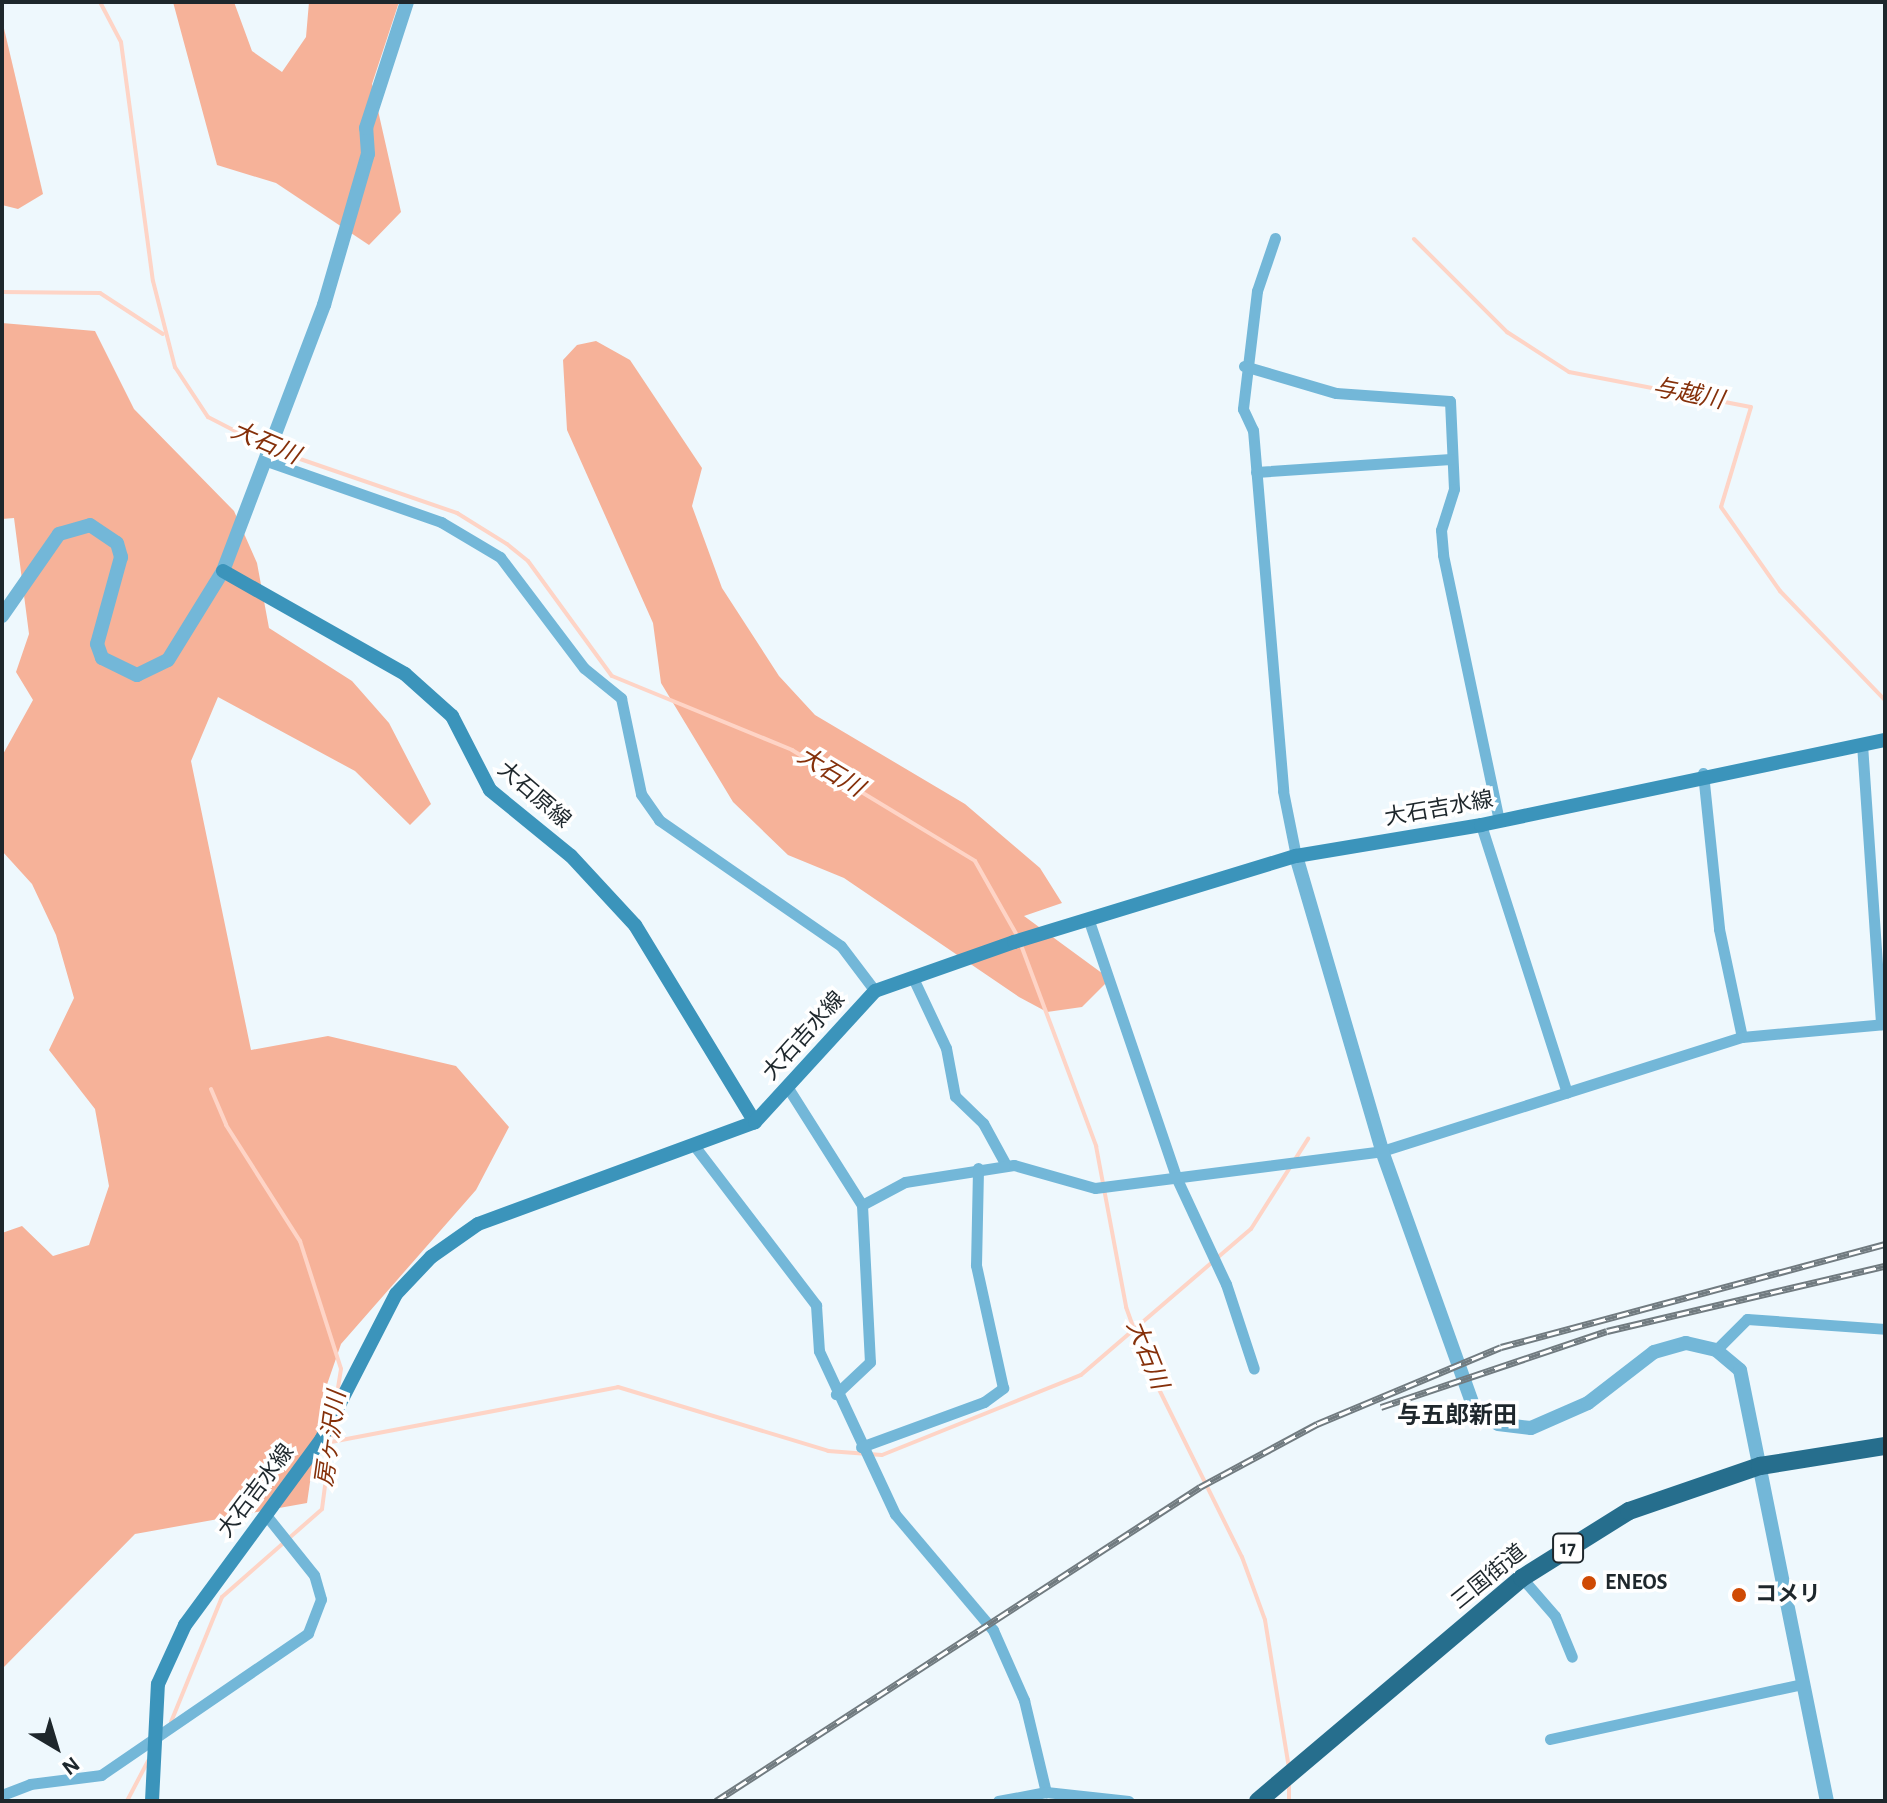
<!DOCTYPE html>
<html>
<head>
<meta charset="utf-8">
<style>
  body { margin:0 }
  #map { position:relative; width:1887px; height:1803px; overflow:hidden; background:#eef8fd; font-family:"Alegreya Sans","Noto Sans JP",sans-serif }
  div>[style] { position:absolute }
  .green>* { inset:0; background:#f6b299 }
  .stream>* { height:4px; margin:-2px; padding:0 2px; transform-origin:2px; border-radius:2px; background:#fed4c6 }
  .minor>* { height:11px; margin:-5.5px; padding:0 5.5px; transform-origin:5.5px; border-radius:5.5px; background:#73b7d8 }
  .tertiary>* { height:14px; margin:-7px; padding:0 7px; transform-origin:7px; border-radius:7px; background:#73b7d8 }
  .secondary>* { height:14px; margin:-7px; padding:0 7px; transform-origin:7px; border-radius:7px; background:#3b94bb }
  .trunk>* { height:18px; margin:-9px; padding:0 9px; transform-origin:9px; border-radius:9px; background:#266e8d }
  .rail>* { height:7px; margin-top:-3.5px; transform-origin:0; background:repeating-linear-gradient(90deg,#fff 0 12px,#717b80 0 24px); box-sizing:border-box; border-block:2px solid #717b80 }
  .dots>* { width:22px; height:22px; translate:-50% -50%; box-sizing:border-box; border:4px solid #fff; border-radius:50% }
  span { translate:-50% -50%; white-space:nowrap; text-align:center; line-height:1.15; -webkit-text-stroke:7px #fff; paint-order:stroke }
  .shield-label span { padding:2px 6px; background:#fff; border:2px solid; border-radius:6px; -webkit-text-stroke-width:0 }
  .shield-label { font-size:20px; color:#1e272c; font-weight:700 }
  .street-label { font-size:22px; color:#1e272c }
  .poi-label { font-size:22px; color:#1e272c; font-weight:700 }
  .left { translate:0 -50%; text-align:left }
  .water-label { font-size:24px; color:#85300a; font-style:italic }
  .neighbourhood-label { font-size:24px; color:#1e272c; font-weight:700 }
  .frame { position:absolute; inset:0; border:4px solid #1e272c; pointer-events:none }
  .north { position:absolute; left:16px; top:1707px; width:80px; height:80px; -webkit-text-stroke:6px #fff; paint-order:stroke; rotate:142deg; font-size:22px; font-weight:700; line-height:32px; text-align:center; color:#1e272c }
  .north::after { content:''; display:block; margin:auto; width:28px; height:36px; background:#1e272c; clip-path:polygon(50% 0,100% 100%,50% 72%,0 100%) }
</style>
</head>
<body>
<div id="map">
  <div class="green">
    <i style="clip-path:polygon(173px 2px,234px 2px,252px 51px,282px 72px,306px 37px,309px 2px,399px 2px,372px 84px,401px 212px,369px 245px,276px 183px,217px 165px)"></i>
    <i style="clip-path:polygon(2px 20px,43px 194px,18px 209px,2px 205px)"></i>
    <i style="clip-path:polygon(2px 323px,95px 331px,134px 409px,234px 511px,257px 563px,269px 628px,352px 681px,389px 723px,431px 804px,410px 825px,355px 771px,218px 697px,191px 761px,251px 1050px,328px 1036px,456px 1066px,509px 1127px,476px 1190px,341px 1344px,322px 1399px,307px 1503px,135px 1534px,2px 1669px,2px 1233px,22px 1226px,53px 1256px,89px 1245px,109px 1186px,95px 1109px,49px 1050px,74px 998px,56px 935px,32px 884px,2px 851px,2px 756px,33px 700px,16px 672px,29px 634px,14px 518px,2px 519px)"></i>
    <i style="clip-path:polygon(596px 341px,630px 360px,702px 468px,692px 506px,722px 588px,779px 676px,815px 715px,965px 804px,1040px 868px,1062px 903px,1024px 916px,1110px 979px,1082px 1007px,1047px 1012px,1019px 997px,844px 878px,788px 855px,733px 802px,661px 683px,653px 623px,567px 430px,563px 360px,577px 345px)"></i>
  </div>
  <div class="stream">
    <i style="left:100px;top:2px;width:45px;rotate:62.3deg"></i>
    <i style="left:121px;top:42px;width:241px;rotate:82.4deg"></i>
    <i style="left:153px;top:281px;width:89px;rotate:75.7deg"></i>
    <i style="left:175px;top:367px;width:60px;rotate:56.6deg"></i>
    <i style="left:208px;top:417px;width:65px;rotate:27.3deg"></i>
    <i style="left:1414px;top:239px;width:132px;rotate:45deg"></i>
    <i style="left:1507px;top:332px;width:74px;rotate:32.8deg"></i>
    <i style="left:1569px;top:372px;width:185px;rotate:10.9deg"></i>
    <i style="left:1751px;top:407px;width:104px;rotate:106.7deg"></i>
    <i style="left:1721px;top:507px;width:103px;rotate:54.9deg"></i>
    <i style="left:1780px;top:591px;width:151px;rotate:46.1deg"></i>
    <i style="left:2px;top:292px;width:98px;rotate:0.6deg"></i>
    <i style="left:100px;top:293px;width:75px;rotate:33.1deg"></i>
    <i style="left:274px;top:450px;width:194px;rotate:19deg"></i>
    <i style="left:457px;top:513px;width:59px;rotate:31.8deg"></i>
    <i style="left:507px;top:544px;width:27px;rotate:39deg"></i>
    <i style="left:528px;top:561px;width:142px;rotate:53.9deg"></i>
    <i style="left:612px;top:676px;width:195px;rotate:22.3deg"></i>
    <i style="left:792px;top:750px;width:214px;rotate:31.2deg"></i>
    <i style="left:975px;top:861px;width:87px;rotate:60.5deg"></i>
    <i style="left:1021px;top:945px;width:215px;rotate:69.5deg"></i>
    <i style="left:1096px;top:1146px;width:164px;rotate:79.4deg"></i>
    <i style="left:1126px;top:1307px;width:59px;rotate:70.3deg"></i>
    <i style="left:1146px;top:1363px;width:216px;rotate:63.7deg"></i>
    <i style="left:1242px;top:1557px;width:67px;rotate:69.9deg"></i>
    <i style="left:1265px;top:1620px;width:150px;rotate:80.8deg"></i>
    <i style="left:211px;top:1089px;width:39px;rotate:67deg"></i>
    <i style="left:226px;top:1125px;width:138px;rotate:57.5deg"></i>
    <i style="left:300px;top:1241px;width:134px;rotate:72.2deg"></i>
    <i style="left:341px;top:1369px;width:26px;rotate:99deg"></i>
    <i style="left:331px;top:1442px;width:292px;rotate:-10.8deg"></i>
    <i style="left:618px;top:1387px;width:220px;rotate:16.9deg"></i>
    <i style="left:828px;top:1451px;width:54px;rotate:4.2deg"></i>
    <i style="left:882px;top:1455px;width:214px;rotate:-21.9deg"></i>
    <i style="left:1081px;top:1375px;width:224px;rotate:-40.7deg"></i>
    <i style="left:1251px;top:1229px;width:107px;rotate:-57.7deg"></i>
    <i style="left:171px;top:1722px;width:135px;rotate:-67.8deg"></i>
    <i style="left:222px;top:1597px;width:133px;rotate:-41.3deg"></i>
    <i style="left:322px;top:1509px;width:78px;rotate:-82.6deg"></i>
    <i style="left:1289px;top:1784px;width:17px;rotate:90deg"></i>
    <i style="left:127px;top:1801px;width:45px;rotate:-62.3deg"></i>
  </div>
  <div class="minor">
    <i style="left:1275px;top:238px;width:56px;rotate:108.8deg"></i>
    <i style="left:1257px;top:291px;width:119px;rotate:96.8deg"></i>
    <i style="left:1243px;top:409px;width:23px;rotate:65deg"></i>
    <i style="left:1253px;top:430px;width:362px;rotate:85.2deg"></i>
    <i style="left:1283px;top:791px;width:66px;rotate:78.7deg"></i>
    <i style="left:1244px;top:366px;width:96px;rotate:16.4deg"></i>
    <i style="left:1336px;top:393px;width:114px;rotate:4deg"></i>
    <i style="left:1450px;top:401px;width:88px;rotate:87.4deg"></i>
    <i style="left:1454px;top:489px;width:43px;rotate:107.6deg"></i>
    <i style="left:1441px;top:530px;width:25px;rotate:85deg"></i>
    <i style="left:1443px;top:555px;width:272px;rotate:78.1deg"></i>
    <i style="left:264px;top:460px;width:188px;rotate:19.3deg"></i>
    <i style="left:441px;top:522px;width:69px;rotate:30.7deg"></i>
    <i style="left:500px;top:557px;width:139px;rotate:52.9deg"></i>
    <i style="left:584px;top:668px;width:48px;rotate:39deg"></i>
    <i style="left:621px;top:698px;width:98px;rotate:78.2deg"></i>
    <i style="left:641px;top:794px;width:32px;rotate:55deg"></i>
    <i style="left:659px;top:820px;width:221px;rotate:34.7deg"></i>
    <i style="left:841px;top:946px;width:56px;rotate:52.9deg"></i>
    <i style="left:1256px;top:472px;width:195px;rotate:-3.8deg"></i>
    <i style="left:1862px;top:744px;width:281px;rotate:86.1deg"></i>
    <i style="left:1703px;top:773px;width:157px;rotate:84.1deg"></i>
    <i style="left:1719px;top:929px;width:110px;rotate:78deg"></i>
    <i style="left:1481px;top:825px;width:281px;rotate:72.2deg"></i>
    <i style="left:1089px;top:921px;width:270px;rotate:71.2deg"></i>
    <i style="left:1176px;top:1177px;width:118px;rotate:65deg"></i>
    <i style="left:1226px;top:1284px;width:89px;rotate:71.8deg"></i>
    <i style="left:913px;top:978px;width:77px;rotate:64.8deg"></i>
    <i style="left:946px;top:1048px;width:49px;rotate:79.4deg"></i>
    <i style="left:955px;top:1096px;width:39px;rotate:44deg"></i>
    <i style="left:983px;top:1123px;width:48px;rotate:61.3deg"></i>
    <i style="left:788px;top:1088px;width:138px;rotate:57.7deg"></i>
    <i style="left:862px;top:1205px;width:157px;rotate:87.1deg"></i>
    <i style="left:870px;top:1362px;width:47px;rotate:136.7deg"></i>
    <i style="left:696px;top:1148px;width:198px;rotate:52.6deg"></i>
    <i style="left:816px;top:1305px;width:46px;rotate:86.3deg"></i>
    <i style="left:819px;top:1351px;width:180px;rotate:65deg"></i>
    <i style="left:895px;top:1514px;width:152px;rotate:49.8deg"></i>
    <i style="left:993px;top:1630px;width:77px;rotate:66.1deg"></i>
    <i style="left:1024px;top:1700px;width:95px;rotate:76.6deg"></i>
    <i style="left:1046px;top:1792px;width:83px;rotate:6.2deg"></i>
    <i style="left:862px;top:1205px;width:49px;rotate:-28.1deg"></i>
    <i style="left:905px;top:1182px;width:110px;rotate:-8.9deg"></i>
    <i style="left:1014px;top:1165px;width:84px;rotate:15.9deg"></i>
    <i style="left:1095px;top:1188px;width:289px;rotate:-7.3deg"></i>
    <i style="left:1382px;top:1151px;width:378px;rotate:-17.6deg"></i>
    <i style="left:1742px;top:1037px;width:144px;rotate:-5.2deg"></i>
    <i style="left:1716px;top:1350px;width:44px;rotate:-45deg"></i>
    <i style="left:1747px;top:1319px;width:138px;rotate:4.1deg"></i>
    <i style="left:861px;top:1447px;width:131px;rotate:-20.1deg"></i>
    <i style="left:984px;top:1402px;width:24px;rotate:-36deg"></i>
    <i style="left:1003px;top:1388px;width:126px;rotate:-102.4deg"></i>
    <i style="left:976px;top:1265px;width:97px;rotate:-88.8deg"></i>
    <i style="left:1522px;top:1578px;width:50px;rotate:49deg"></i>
    <i style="left:1555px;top:1616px;width:44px;rotate:67.5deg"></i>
    <i style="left:1550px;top:1739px;width:259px;rotate:-12.3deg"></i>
    <i style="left:2px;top:1795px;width:30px;rotate:-21deg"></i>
    <i style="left:30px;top:1784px;width:72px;rotate:-7.2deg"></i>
    <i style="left:101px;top:1775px;width:251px;rotate:-34.4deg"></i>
    <i style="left:308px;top:1633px;width:36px;rotate:-69deg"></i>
    <i style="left:321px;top:1599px;width:25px;rotate:-106deg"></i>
    <i style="left:314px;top:1575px;width:77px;rotate:-128.7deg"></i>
    <i style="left:998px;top:1801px;width:49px;rotate:-10.6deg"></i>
  </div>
  <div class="tertiary">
    <i style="left:2px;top:616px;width:100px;rotate:-55.2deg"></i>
    <i style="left:59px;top:534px;width:32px;rotate:-16deg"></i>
    <i style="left:90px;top:525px;width:32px;rotate:34deg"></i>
    <i style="left:117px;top:543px;width:15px;rotate:74deg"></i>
    <i style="left:121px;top:557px;width:90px;rotate:105.4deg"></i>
    <i style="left:97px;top:644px;width:15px;rotate:70deg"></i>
    <i style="left:102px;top:658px;width:39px;rotate:26deg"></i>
    <i style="left:137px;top:675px;width:34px;rotate:-26deg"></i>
    <i style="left:168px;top:660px;width:105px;rotate:-58.3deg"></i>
    <i style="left:223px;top:571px;width:285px;rotate:-69.2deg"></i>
    <i style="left:324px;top:305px;width:157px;rotate:-73.8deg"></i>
    <i style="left:368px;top:154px;width:26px;rotate:-94deg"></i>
    <i style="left:366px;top:128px;width:133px;rotate:-72deg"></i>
    <i style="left:1296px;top:856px;width:307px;rotate:73.7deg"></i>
    <i style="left:1382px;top:1151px;width:270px;rotate:70.3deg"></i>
    <i style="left:1473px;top:1405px;width:31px;rotate:37deg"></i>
    <i style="left:1498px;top:1424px;width:33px;rotate:7deg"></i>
    <i style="left:1531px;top:1428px;width:62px;rotate:-23.7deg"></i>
    <i style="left:1588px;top:1403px;width:83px;rotate:-37.7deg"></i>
    <i style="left:1654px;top:1352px;width:33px;rotate:-16deg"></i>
    <i style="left:1686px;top:1343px;width:31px;rotate:13deg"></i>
    <i style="left:1716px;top:1350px;width:31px;rotate:40deg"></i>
    <i style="left:1740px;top:1370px;width:440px;rotate:78.6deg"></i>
  </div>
  <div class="secondary">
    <i style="left:223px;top:571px;width:209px;rotate:29.5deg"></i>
    <i style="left:405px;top:674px;width:63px;rotate:41.8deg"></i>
    <i style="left:452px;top:716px;width:83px;rotate:62.8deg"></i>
    <i style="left:490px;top:790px;width:104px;rotate:39.2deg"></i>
    <i style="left:571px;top:856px;width:94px;rotate:47.2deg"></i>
    <i style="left:635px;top:925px;width:231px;rotate:58.7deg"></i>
    <i style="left:152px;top:1801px;width:117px;rotate:-87.1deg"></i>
    <i style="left:158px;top:1684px;width:65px;rotate:-65.4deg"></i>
    <i style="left:185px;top:1625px;width:230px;rotate:-53.7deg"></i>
    <i style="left:321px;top:1440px;width:164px;rotate:-62.8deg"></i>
    <i style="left:396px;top:1294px;width:51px;rotate:-46.6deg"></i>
    <i style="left:431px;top:1257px;width:57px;rotate:-35.1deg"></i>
    <i style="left:478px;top:1224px;width:295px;rotate:-20.2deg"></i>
    <i style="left:755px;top:1122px;width:178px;rotate:-47.5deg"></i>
    <i style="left:875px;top:991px;width:147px;rotate:-19.4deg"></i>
    <i style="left:1014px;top:942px;width:295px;rotate:-17deg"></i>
    <i style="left:1296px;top:856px;width:188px;rotate:-9.5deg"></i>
    <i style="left:1481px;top:825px;width:413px;rotate:-11.9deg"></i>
  </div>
  <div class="trunk">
    <i style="left:1258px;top:1801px;width:346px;rotate:-40.2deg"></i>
    <i style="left:1522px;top:1578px;width:126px;rotate:-32.1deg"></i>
    <i style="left:1629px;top:1511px;width:139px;rotate:-19deg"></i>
    <i style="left:1760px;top:1466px;width:127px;rotate:-9.1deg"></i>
  </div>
  <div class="rail">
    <i style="left:1381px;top:1407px;width:238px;rotate:-18.6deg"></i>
    <i style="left:1607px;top:1331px;width:285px;rotate:-13.2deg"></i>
    <i style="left:716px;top:1801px;width:577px;rotate:-32.97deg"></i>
    <i style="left:1200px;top:1487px;width:133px;rotate:-28.3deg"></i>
    <i style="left:1317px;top:1424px;width:199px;rotate:-22.7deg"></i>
    <i style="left:1501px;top:1347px;width:398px;rotate:-15deg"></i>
  </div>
  <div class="dots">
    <i style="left:1589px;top:1583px;background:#cf4a04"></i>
    <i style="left:1739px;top:1595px;background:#cf4a04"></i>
  </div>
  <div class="shield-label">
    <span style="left:1568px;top:1548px">17</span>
  </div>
  <div class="street-label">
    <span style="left:534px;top:795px;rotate:41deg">大石原線</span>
    <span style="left:1439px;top:809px;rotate:-10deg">大石吉水線</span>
    <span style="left:804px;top:1036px;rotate:-48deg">大石吉水線</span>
    <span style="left:256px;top:1491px;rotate:-53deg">大石吉水線</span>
    <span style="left:1489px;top:1577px;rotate:-39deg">三国街道</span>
  </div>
  <div class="poi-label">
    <span class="left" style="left:1605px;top:1583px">ENEOS</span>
    <span class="left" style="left:1755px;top:1595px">コメリ</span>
  </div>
  <div class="water-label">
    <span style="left:1688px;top:395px;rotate:11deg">与越川</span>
    <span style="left:265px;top:444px;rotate:23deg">大石川</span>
    <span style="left:830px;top:773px;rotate:31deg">大石川</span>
    <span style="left:1146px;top:1355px;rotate:68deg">大石川</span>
    <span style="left:332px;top:1439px;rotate:-82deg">房ヶ沢川</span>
  </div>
  <div class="neighbourhood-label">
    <span style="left:1457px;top:1417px">与五郎新田</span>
  </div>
  <div class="frame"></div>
  <div class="north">N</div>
</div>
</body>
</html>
